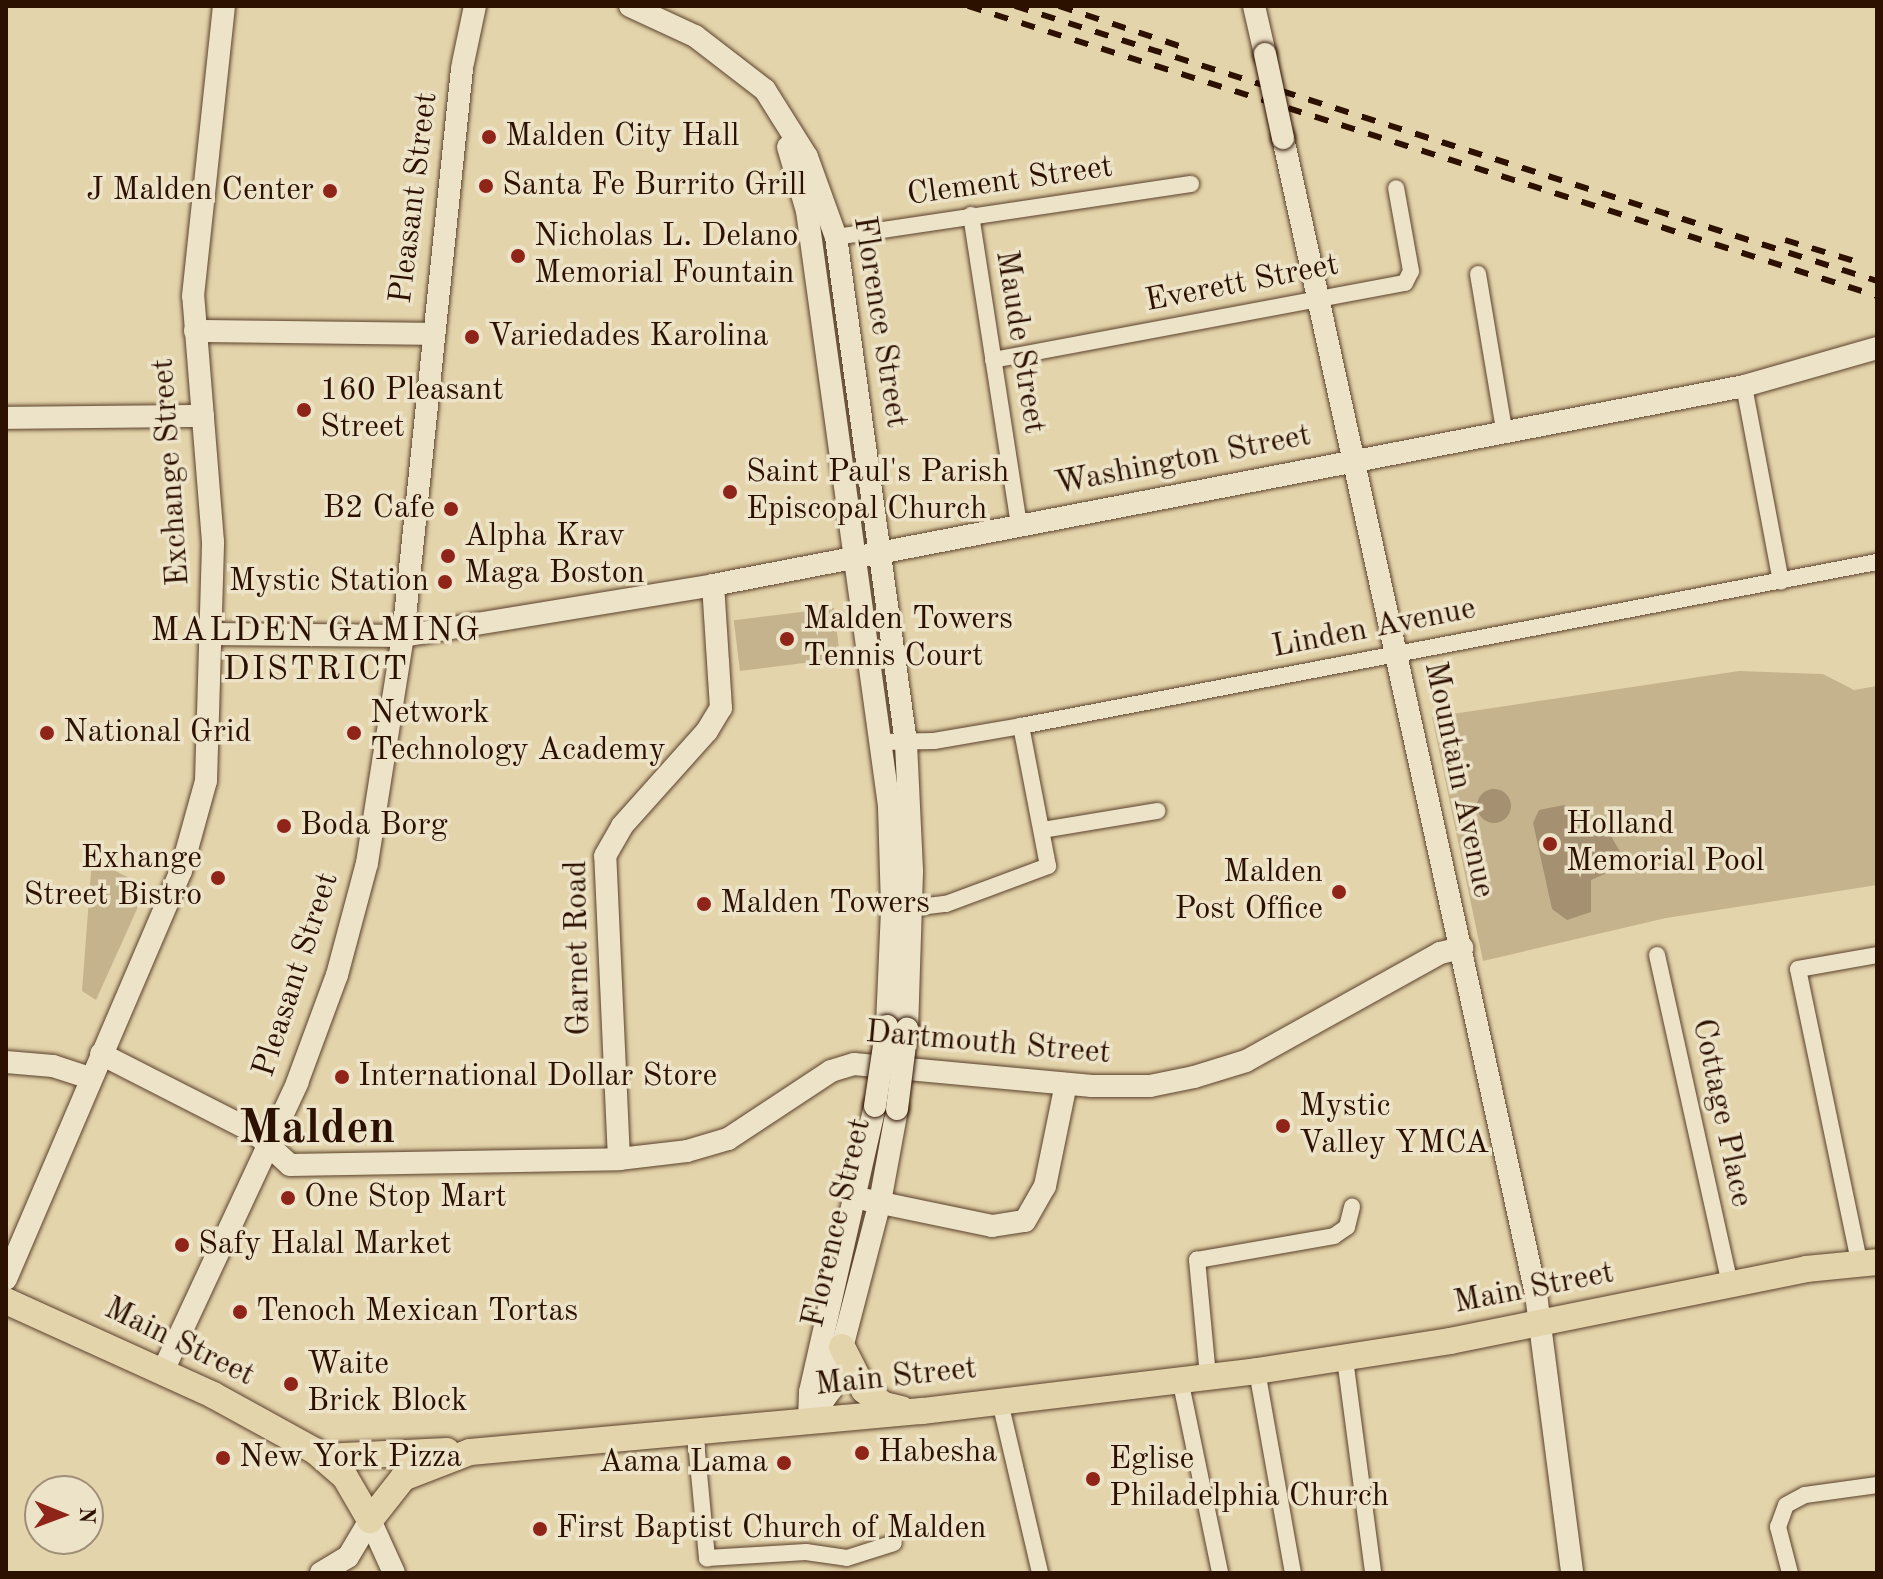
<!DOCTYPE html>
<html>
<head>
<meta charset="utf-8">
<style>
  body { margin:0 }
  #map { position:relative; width:1883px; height:1579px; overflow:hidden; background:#e4d4ab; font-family:"Old Standard TT",serif }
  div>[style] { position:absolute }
  .green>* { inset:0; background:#c5b38e; transform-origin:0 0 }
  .water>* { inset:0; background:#a59171 }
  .round { border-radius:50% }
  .roads { filter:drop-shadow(0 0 2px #5a412b) drop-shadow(0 0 2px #5a412b) }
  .street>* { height:16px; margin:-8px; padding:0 8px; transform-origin:8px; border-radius:8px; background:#ede3c8 }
  .secondary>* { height:22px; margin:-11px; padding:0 11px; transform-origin:11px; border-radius:11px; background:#ede3c8 }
  .primary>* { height:26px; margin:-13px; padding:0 13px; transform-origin:13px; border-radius:13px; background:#e4d4ab }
  .rail>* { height:6px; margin-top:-3px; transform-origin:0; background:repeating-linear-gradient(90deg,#2c1000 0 14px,transparent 0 28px) }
  .bridges { filter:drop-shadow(0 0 2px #2c1000) drop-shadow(0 0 2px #2c1000) }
  .secondary-bridge>* { height:22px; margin:-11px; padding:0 11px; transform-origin:11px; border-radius:11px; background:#ede3c8 }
  .dots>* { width:22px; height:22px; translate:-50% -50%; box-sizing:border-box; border:4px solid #ede3c8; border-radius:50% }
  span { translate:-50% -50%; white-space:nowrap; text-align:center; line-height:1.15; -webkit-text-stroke:7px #ede3c8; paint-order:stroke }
  .poi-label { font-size:32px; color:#2c1000 }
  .left { translate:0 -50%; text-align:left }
  .right { translate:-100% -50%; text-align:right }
  .street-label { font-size:32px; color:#2c1000 }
  .neighbourhood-label { font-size:34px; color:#2c1000; letter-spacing:2px }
  .town-label { font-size:48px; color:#2c1000; font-weight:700 }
  .frame { position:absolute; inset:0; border:8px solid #2c1000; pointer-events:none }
  .north { position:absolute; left:24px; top:1475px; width:80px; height:80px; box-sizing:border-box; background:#ede3c8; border:2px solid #a08f78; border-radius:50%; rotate:91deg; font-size:22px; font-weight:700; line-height:32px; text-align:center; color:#2c1000 }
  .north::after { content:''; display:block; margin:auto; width:28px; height:36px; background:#8f2418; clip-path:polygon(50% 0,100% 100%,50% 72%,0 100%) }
</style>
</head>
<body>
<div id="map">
  <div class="green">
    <i style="left:834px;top:608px;width:51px;height:101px;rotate:83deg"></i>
    <i style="clip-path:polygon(1739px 671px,1823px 674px,1854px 690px,1877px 686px,1877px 885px,1666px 918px,1483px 961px,1432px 717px)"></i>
    <i style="clip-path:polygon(92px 859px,147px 887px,96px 1000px,82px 991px)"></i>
  </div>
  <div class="water">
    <i class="round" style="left:1477px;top:789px;width:34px;height:34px"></i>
    <i style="clip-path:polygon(1564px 805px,1575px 813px,1581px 835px,1611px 836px,1622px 855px,1614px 870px,1591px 880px,1591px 912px,1567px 920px,1552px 909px,1533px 823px,1539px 810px)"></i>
  </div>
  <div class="roads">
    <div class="street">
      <i style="left:971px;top:215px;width:314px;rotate:81.2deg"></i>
      <i style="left:836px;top:237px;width:359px;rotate:-8.5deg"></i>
      <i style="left:1478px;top:274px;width:158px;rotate:80.5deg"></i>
      <i style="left:993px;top:360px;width:419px;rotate:-10.6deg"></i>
      <i style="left:1405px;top:283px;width:13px;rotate:-63deg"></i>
      <i style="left:1411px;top:271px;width:84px;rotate:-100.2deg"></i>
      <i style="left:1744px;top:386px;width:199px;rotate:79.3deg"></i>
      <i style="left:881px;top:742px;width:53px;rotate:-1.1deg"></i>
      <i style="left:934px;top:741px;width:88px;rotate:-9.8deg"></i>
      <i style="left:1021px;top:726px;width:872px;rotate:-10.85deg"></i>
      <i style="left:1042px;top:830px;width:117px;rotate:-9.4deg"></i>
      <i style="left:911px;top:908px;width:35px;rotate:-7deg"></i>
      <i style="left:946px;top:904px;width:109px;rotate:-20.4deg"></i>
      <i style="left:1048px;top:866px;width:143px;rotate:-100.9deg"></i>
      <i style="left:1657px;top:955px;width:336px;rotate:77.5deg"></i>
      <i style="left:1859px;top:1261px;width:298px;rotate:-101.8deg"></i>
      <i style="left:1798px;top:969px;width:80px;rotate:-10deg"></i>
      <i style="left:1345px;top:1359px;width:216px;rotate:82.5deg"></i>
      <i style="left:1257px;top:1371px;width:205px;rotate:79.9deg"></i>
      <i style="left:1208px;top:1376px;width:117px;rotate:-95.4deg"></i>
      <i style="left:1197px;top:1260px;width:139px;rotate:-9.9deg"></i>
      <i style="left:1334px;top:1236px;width:16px;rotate:-35deg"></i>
      <i style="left:1347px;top:1227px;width:21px;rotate:-76deg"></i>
      <i style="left:1180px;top:1379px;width:198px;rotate:78.3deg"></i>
      <i style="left:1000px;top:1402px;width:176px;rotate:76.8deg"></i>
      <i style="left:695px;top:1431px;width:128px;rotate:84.6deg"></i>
      <i style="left:707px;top:1558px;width:99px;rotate:-3.5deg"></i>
      <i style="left:806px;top:1552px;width:41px;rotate:8.3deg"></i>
      <i style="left:847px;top:1558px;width:49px;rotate:-17.7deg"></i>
      <i style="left:1790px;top:1573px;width:48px;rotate:-104.6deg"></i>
      <i style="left:1778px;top:1527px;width:23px;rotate:-70deg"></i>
      <i style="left:1786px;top:1505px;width:21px;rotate:-28deg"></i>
      <i style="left:1805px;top:1495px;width:73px;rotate:-7.9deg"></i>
    </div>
    <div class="secondary">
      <i style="left:630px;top:6px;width:72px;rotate:24.8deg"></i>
      <i style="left:695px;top:36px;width:88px;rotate:37.6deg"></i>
      <i style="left:765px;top:90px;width:79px;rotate:57.9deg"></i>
      <i style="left:807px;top:157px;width:85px;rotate:70.1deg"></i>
      <i style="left:836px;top:237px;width:511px;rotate:82.12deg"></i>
      <i style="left:906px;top:743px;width:129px;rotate:87.3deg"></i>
      <i style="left:912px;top:872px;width:157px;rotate:91.8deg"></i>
      <i style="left:1254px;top:6px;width:49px;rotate:77.1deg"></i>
      <i style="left:463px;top:63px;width:58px;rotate:-78.1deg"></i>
      <i style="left:1283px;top:138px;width:1183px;rotate:77.66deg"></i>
      <i style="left:1536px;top:1294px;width:281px;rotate:82.6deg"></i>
      <i style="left:788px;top:147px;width:67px;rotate:73.5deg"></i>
      <i style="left:807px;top:211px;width:601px;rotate:82.15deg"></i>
      <i style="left:889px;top:806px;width:104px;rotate:88.3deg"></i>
      <i style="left:892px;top:910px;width:116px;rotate:92.5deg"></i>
      <i style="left:195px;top:331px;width:236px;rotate:0.7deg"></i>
      <i style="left:6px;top:418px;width:197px;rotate:-0.6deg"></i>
      <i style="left:212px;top:634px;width:191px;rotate:0.6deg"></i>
      <i style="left:403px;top:636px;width:314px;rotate:-9.3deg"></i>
      <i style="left:713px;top:585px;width:1050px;rotate:-10.92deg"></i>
      <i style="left:1744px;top:386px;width:138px;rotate:-15.9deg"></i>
      <i style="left:101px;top:1054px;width:172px;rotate:27deg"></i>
      <i style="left:254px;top:1132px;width:49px;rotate:42.5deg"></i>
      <i style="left:290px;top:1165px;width:329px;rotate:-1deg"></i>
      <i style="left:619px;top:1159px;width:68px;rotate:-6.7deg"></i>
      <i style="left:687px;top:1151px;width:43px;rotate:-16.3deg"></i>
      <i style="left:728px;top:1139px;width:123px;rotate:-33.4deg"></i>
      <i style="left:831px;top:1071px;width:24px;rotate:-17deg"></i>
      <i style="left:854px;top:1064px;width:239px;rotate:5.3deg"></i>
      <i style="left:1092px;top:1086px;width:58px"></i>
      <i style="left:1150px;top:1086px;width:45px;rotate:-11.6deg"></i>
      <i style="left:1194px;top:1077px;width:54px;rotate:-17.1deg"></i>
      <i style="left:1246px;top:1061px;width:222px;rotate:-29.1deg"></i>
      <i style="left:1440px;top:953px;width:23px;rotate:-13deg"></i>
      <i style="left:6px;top:1062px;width:47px;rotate:4.9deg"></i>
      <i style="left:53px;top:1066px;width:40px;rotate:18deg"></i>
      <i style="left:619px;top:1159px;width:303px;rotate:-92.6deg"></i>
      <i style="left:605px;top:856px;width:34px;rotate:-60deg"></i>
      <i style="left:622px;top:826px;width:127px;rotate:-48.2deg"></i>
      <i style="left:707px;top:731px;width:27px;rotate:-59deg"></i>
      <i style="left:721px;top:708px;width:123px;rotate:-93.7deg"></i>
      <i style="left:867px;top:1200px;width:128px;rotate:11.7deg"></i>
      <i style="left:992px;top:1226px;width:33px;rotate:-9deg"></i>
      <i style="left:1025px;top:1221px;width:40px;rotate:-60.3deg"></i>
      <i style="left:1045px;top:1186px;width:104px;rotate:-78.4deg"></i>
      <i style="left:6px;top:1279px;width:444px;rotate:-66.8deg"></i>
      <i style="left:181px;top:871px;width:93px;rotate:-74.5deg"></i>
      <i style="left:206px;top:781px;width:239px;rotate:-88.3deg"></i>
      <i style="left:213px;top:542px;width:247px;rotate:-94.6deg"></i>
      <i style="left:193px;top:296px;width:292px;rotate:-83.9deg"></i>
      <i style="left:163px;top:1371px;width:318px;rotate:-65deg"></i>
      <i style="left:297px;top:1083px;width:115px;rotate:-69.7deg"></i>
      <i style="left:337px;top:975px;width:116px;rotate:-75deg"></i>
      <i style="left:367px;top:863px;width:230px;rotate:-81deg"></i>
      <i style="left:403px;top:636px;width:570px;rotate:-84.06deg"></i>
      <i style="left:809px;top:1421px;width:38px;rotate:-55deg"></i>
      <i style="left:831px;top:1390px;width:194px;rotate:-75.4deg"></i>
      <i style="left:880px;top:1202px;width:95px;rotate:-79.6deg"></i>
      <i style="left:809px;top:1421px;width:29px;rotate:-88deg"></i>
      <i style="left:810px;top:1392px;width:293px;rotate:-77.2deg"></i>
      <i style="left:370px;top:1520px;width:58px;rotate:65.6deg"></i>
      <i style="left:321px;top:1573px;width:31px;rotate:-31deg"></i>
      <i style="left:348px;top:1557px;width:43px;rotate:-59.3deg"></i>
    </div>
    <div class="primary">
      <i style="left:6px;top:1301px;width:227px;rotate:24.4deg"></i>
      <i style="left:213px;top:1395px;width:116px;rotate:28.8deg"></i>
      <i style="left:315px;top:1451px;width:40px;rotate:41deg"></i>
      <i style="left:345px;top:1477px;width:50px;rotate:59.8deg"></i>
      <i style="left:370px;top:1520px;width:53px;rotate:-51.8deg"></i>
      <i style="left:403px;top:1478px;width:72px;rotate:-21.2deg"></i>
      <i style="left:470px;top:1452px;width:454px;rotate:-5.2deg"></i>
      <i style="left:922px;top:1411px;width:337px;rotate:-6.8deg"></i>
      <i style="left:1257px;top:1371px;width:195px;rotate:-8.8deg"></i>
      <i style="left:1450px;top:1341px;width:363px;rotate:-11.4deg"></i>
      <i style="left:1806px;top:1269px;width:71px;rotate:-5.6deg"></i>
      <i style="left:842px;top:1347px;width:48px;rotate:62.9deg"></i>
      <i style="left:864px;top:1390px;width:25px;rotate:37deg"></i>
      <i style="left:884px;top:1405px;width:18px;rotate:13deg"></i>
      <i style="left:324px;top:1457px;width:123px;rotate:-2.8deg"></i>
    </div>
  </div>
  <div class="rail">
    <i style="left:968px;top:6px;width:954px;rotate:17.69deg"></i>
    <i style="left:1015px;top:6px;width:905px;rotate:17.69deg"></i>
    <i style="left:1059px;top:6px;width:139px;rotate:18.4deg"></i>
    <i style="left:1785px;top:240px;width:72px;rotate:16.9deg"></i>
  </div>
  <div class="bridges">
    <div class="secondary-bridge">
      <i style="left:1265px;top:54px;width:86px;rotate:77.9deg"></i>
      <i style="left:875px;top:1106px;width:81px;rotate:-81.5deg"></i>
      <i style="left:897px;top:1109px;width:81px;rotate:-82.9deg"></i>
    </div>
  </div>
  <div class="dots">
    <i style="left:489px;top:137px;background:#8f2418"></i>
    <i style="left:486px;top:186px;background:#8f2418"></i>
    <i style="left:330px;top:191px;background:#8f2418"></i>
    <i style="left:518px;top:256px;background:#8f2418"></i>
    <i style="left:472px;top:337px;background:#8f2418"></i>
    <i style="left:304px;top:410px;background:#8f2418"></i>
    <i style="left:730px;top:492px;background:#8f2418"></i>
    <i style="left:451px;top:509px;background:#8f2418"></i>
    <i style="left:448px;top:556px;background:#8f2418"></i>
    <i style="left:445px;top:582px;background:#8f2418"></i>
    <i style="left:787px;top:639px;background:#8f2418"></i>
    <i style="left:47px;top:733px;background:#8f2418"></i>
    <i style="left:354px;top:733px;background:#8f2418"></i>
    <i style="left:284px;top:826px;background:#8f2418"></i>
    <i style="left:1550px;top:844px;background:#8f2418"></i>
    <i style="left:218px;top:878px;background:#8f2418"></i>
    <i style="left:1339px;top:892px;background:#8f2418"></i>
    <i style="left:704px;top:904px;background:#8f2418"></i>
    <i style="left:342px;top:1077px;background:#8f2418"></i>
    <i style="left:1283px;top:1126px;background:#8f2418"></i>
    <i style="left:288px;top:1198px;background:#8f2418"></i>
    <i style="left:182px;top:1245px;background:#8f2418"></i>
    <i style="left:240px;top:1312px;background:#8f2418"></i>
    <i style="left:291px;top:1384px;background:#8f2418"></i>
    <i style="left:862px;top:1453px;background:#8f2418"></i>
    <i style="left:223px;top:1458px;background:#8f2418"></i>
    <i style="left:784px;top:1463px;background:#8f2418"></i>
    <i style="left:1093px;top:1479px;background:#8f2418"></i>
    <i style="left:540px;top:1529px;background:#8f2418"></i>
  </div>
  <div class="poi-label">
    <span class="left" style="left:505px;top:137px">Malden City Hall</span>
    <span class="left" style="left:502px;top:186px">Santa Fe Burrito Grill</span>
    <span class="right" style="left:314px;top:191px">J Malden Center</span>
    <span class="left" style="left:534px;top:256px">Nicholas L. Delano<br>Memorial Fountain</span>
    <span class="left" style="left:488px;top:337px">Variedades Karolina</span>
    <span class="left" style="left:320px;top:410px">160 Pleasant<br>Street</span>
    <span class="left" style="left:746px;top:492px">Saint Paul's Parish<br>Episcopal Church</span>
    <span class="right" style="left:435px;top:509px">B2 Cafe</span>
    <span class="left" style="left:464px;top:556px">Alpha Krav<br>Maga Boston</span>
    <span class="right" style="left:429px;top:582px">Mystic Station</span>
    <span class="left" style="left:803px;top:639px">Malden Towers<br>Tennis Court</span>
    <span class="left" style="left:370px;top:733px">Network<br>Technology Academy</span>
    <span class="left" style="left:63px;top:733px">National Grid</span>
    <span class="left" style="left:300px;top:826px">Boda Borg</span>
    <span class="left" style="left:1566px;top:844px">Holland<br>Memorial Pool</span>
    <span class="right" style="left:202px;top:878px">Exhange<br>Street Bistro</span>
    <span class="right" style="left:1323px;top:892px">Malden<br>Post Office</span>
    <span class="left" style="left:720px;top:904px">Malden Towers</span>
    <span class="left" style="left:358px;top:1077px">International Dollar Store</span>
    <span class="left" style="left:1299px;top:1126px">Mystic<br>Valley YMCA</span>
    <span class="left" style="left:304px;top:1198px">One Stop Mart</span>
    <span class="left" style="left:198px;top:1245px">Safy Halal Market</span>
    <span class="left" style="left:256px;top:1312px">Tenoch Mexican Tortas</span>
    <span class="left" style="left:307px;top:1384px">Waite<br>Brick Block</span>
    <span class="left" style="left:878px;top:1453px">Habesha</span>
    <span class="left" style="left:239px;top:1458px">New York Pizza</span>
    <span class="left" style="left:1109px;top:1479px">Eglise<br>Philadelphia Church</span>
    <span class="right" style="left:768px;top:1463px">Aama Lama</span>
    <span class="left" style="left:556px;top:1529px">First Baptist Church of Malden</span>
  </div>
  <div class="street-label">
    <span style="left:1010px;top:182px;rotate:-8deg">Clement Street</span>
    <span style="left:415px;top:198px;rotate:-83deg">Pleasant Street</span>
    <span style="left:1242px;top:284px;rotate:-11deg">Everett Street</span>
    <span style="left:879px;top:322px;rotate:81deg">Florence Street</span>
    <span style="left:1019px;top:342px;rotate:81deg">Maude Street</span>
    <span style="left:1183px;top:461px;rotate:-11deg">Washington Street</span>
    <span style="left:172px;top:472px;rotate:-94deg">Exchange Street</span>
    <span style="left:1374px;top:629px;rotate:-11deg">Linden Avenue</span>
    <span style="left:1458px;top:780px;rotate:78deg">Mountain Avenue</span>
    <span style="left:579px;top:948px;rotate:-91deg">Garnet Road</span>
    <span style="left:297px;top:975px;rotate:-72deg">Pleasant Street</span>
    <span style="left:988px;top:1044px;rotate:5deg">Dartmouth Street</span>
    <span style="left:1721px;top:1113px;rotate:78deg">Cottage Place</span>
    <span style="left:838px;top:1223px;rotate:-77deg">Florence Street</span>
    <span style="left:1534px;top:1289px;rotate:-11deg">Main Street</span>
    <span style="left:179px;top:1343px;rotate:26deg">Main Street</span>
    <span style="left:896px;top:1378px;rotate:-6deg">Main Street</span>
  </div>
  <div class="neighbourhood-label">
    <span style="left:316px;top:651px">MALDEN GAMING<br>DISTRICT</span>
  </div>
  <div class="town-label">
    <span style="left:317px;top:1130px">Malden</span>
  </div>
  <div class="frame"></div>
  <div class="north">N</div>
</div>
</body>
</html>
